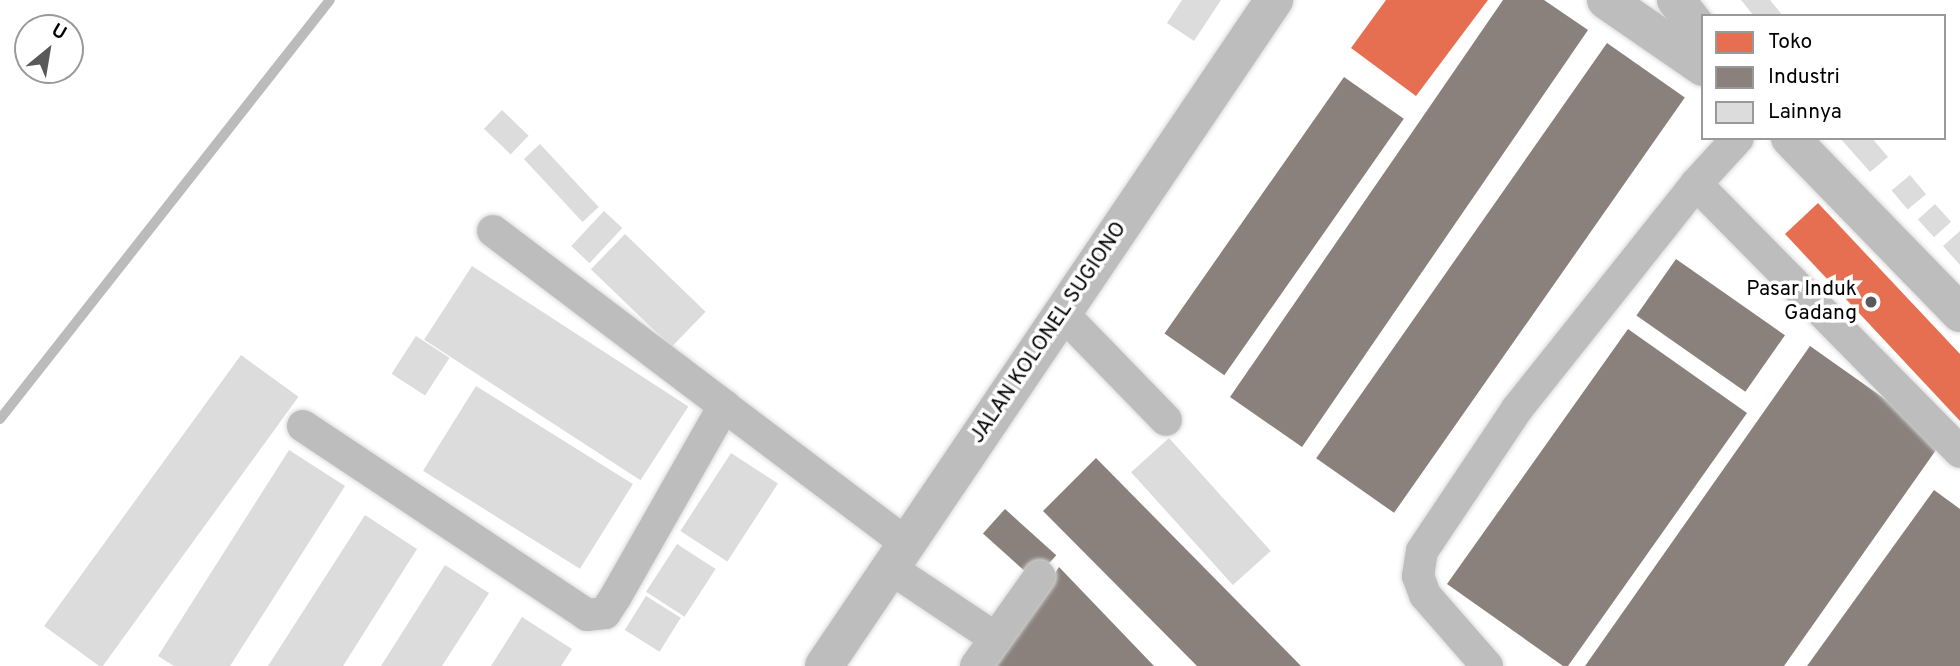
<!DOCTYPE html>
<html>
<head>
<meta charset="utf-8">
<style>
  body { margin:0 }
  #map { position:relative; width:1960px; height:666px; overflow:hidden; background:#fff; font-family:Overpass,sans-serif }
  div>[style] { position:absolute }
  .shops>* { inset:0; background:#e76f51 }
  .industry>* { inset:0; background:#8a817c; transform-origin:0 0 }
  .stream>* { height:10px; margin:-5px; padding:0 5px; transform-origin:5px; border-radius:5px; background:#bbb }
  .building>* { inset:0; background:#dcdcdc; transform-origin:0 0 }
  .roads { filter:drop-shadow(0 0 2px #dbdbdb) drop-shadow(0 0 2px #dbdbdb) }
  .minor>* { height:32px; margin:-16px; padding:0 16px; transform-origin:16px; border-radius:16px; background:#bdbdbd }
  .major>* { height:38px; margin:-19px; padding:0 19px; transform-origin:19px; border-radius:19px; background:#bdbdbd }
  .dots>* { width:19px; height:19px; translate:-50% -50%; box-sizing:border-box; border:4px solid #fff; border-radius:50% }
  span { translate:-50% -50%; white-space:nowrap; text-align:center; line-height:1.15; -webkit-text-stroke:7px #fff; paint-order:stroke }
  .poi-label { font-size:21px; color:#000 }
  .right { translate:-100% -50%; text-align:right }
  .street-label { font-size:21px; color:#000 }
  .legend { position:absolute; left:1701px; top:14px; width:245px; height:126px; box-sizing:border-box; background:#fff; border:2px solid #999; margin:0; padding:9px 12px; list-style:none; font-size:21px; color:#000 }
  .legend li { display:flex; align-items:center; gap:14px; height:35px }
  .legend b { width:35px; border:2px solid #999 }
  .north { position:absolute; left:14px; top:14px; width:70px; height:70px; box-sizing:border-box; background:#fff; border:2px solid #999; border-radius:50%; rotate:30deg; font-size:19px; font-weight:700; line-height:28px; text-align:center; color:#000 }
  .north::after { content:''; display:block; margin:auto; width:24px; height:32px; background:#595959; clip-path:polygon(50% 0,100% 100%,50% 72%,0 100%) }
</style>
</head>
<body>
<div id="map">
  <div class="shops">
    <i style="clip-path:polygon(1386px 0,1488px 0,1416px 96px,1351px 48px)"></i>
    <i style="clip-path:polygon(1818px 203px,1960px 354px,1960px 421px,1785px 234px)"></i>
  </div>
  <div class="industry">
    <i style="clip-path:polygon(1503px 0,1544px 0,1588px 30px,1302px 447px,1230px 397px)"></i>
    <i style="left:1607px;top:43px;width:95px;height:507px;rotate:35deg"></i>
    <i style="left:1344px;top:77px;width:73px;height:313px;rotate:35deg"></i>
    <i style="left:1676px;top:259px;width:133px;height:69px;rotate:35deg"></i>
    <i style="clip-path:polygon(1628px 329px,1747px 413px,1568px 666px,1563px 666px,1447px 584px)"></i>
    <i style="clip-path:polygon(1810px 346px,1943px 440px,1784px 666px,1585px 666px)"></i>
    <i style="clip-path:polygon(1096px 458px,1301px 666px,1197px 666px,1043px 511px)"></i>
    <i style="clip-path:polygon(1934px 490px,1960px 509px,1960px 666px,1807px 666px)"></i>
    <i style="left:1005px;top:509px;width:69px;height:33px;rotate:42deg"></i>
    <i style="clip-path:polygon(1059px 567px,1154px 666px,993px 666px)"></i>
  </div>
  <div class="stream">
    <i style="left:0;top:419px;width:533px;rotate:-51.78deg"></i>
  </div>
  <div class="building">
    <i style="clip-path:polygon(1182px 0,1221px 0,1194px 41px,1167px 23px)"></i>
    <i style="clip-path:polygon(1741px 0,1770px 0,1783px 16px,1754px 16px)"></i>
    <i style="left:502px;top:110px;width:37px;height:26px;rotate:44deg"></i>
    <i style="clip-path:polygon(1840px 138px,1872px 138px,1888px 157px,1870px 172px)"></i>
    <i style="left:540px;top:144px;width:86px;height:22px;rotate:47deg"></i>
    <i style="left:1910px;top:175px;width:25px;height:24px;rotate:50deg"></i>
    <i style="left:1935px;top:204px;width:24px;height:23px;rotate:48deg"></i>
    <i style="left:604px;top:211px;width:25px;height:48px;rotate:43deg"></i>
    <i style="clip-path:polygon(1960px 231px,1960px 265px,1943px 246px)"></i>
    <i style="left:625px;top:234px;width:112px;height:49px;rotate:44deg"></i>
    <i style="left:472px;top:266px;width:258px;height:88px;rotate:33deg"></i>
    <i style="left:416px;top:336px;width:40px;height:45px;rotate:33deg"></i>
    <i style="left:241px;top:355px;width:71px;height:335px;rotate:36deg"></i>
    <i style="left:476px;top:386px;width:185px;height:100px;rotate:32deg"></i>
    <i style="left:1169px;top:438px;width:152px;height:51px;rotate:48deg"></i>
    <i style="clip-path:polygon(289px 450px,345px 486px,230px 666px,174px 666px,158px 656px)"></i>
    <i style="left:731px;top:453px;width:56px;height:93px;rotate:33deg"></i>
    <i style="clip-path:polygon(365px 515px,417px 549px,343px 666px,268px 666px)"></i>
    <i style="left:677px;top:544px;width:46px;height:57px;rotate:33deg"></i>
    <i style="clip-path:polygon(445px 565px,489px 593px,442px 666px,381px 666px)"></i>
    <i style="left:646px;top:596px;width:41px;height:40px;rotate:32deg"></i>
    <i style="clip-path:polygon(522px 617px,572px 649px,561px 666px,491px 666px)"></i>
  </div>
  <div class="roads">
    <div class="minor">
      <i style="left:1696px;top:184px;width:376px;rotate:45.4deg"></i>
      <i style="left:493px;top:231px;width:290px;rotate:37.1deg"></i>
      <i style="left:1062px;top:313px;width:149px;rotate:45.8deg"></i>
      <i style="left:303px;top:426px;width:341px;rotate:33.6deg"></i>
      <i style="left:587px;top:615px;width:18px;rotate:-6deg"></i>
      <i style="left:605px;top:613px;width:20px;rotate:-57deg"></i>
      <i style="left:616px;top:596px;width:219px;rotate:-60.4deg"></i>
      <i style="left:724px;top:406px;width:229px;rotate:37deg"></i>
      <i style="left:890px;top:568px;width:126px;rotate:33.7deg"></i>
      <i style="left:976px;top:666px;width:110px;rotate:-54.6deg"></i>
      <i style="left:1487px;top:666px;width:94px;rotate:-131.1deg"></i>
      <i style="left:1425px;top:595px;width:20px;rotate:-110deg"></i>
      <i style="left:1418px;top:576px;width:25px;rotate:-81deg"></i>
      <i style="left:1422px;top:551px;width:171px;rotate:-56.2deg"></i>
      <i style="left:1517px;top:409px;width:288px;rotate:-51.5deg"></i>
      <i style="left:1696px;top:184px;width:62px;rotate:-47.6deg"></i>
    </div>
    <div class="major">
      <i style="left:1606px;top:0;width:118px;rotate:34.6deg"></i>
      <i style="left:1676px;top:0;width:44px;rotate:52.4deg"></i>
      <i style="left:1790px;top:138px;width:244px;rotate:45.8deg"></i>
      <i style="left:824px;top:666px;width:804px;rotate:-55.95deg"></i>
    </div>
  </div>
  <div class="dots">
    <i style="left:1871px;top:302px;background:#595959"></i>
  </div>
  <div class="poi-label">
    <span class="right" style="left:1857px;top:302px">Pasar Induk<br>Gadang</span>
  </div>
  <div class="street-label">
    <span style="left:1049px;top:333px;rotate:-56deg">JALAN KOLONEL SUGIONO</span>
  </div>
  <ul class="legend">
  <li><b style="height:19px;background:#e76f51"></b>Toko</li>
  <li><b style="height:19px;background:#8a817c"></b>Industri</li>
  <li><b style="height:19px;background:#dcdcdc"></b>Lainnya</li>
  </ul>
  <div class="north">U</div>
</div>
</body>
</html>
